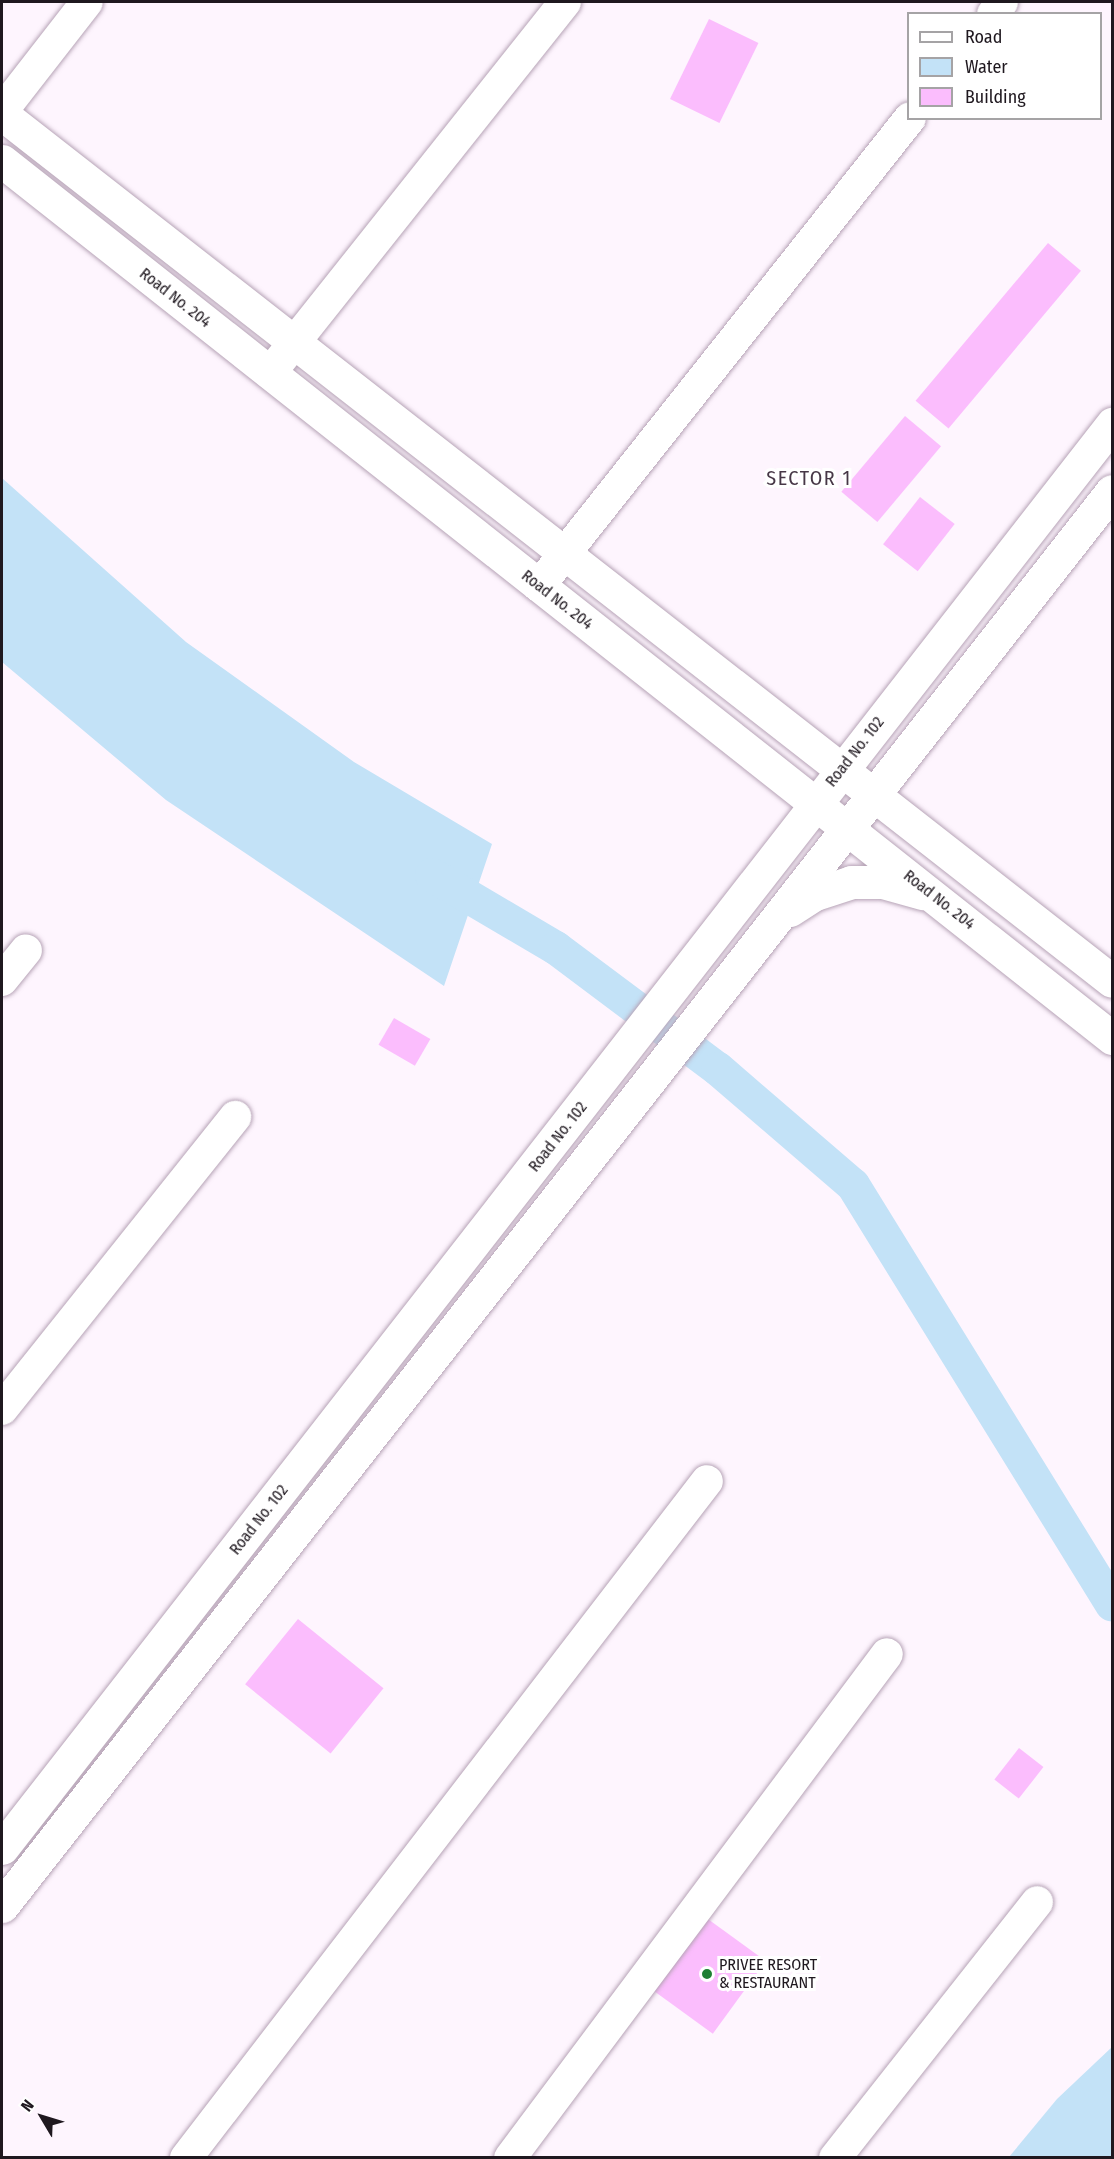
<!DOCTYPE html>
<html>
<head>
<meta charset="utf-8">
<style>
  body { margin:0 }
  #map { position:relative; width:1114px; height:2159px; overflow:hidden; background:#fef5fe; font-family:"Fira Sans Condensed",sans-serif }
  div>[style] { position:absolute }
  .water>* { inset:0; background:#c3e2f7 }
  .canal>* { height:34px; margin:-17px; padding:0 17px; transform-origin:17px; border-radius:17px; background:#c3e2f7 }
  .building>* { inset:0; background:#fbbdfd; transform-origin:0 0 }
  .roads { filter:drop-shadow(0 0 2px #b6a3b6) drop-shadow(0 0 2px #b6a3b6) }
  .minor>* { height:32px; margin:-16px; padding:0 16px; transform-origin:16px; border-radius:16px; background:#fff }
  .tertiary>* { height:33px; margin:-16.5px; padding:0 16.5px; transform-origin:16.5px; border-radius:16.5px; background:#fff }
  .dots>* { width:16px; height:16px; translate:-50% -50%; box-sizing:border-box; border:3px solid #fff; border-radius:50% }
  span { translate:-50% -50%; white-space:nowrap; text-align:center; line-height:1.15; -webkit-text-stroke:6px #fff; paint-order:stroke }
  .street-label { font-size:16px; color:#1f181f }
  .poi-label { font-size:16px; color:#1f181f }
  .left { translate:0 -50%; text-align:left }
  .quarter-label { font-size:20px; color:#473747; letter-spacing:1.5px }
  .frame { position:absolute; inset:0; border:3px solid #1f181f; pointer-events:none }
  .legend { position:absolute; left:907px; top:12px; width:195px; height:108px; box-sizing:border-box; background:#fff; border:2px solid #a5a3a5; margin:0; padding:8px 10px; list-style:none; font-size:18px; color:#1f181f }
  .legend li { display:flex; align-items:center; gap:12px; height:30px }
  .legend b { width:30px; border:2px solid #a5a3a5 }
  .north { position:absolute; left:12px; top:2087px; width:60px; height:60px; -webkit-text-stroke:4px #fff; paint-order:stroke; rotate:308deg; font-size:16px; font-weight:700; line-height:24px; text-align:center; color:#1f181f }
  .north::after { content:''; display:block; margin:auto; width:21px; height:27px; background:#1f181f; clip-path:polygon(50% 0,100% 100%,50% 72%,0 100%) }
</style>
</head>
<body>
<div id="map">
  <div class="water">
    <i style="clip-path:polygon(2px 478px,186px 642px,354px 762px,492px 844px,444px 986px,166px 800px,2px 662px)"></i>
    <i style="clip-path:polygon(1112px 2047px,1112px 2157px,1009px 2157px,1057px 2099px)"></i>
  </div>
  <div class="canal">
    <i style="left:432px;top:875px;width:144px;rotate:30.5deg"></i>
    <i style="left:556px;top:948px;width:202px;rotate:36.8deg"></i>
    <i style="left:718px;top:1069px;width:178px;rotate:40.7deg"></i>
    <i style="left:853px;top:1185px;width:493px;rotate:58.3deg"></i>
  </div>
  <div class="building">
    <i style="left:709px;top:19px;width:55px;height:89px;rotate:26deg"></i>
    <i style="left:1048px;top:243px;width:43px;height:206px;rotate:40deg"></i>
    <i style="left:905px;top:416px;width:47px;height:99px;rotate:40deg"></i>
    <i style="left:920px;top:497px;width:44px;height:60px;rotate:38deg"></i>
    <i style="left:394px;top:1018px;width:42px;height:31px;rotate:30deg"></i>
    <i style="left:298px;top:1619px;width:110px;height:84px;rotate:39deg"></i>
    <i style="left:1019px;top:1748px;width:31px;height:40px;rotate:38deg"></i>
    <i style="left:701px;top:1914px;width:80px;height:90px;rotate:36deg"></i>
  </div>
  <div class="roads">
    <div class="minor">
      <i style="left:993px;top:14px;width:15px;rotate:-53deg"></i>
      <i style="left:2px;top:111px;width:138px;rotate:-52.1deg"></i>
      <i style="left:270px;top:373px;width:474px;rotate:-51.5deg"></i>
      <i style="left:539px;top:586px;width:597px;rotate:-51.59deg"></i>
      <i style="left:2px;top:980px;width:38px;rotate:-51deg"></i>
      <i style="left:2px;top:1409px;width:374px;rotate:-51.4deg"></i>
      <i style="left:186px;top:2158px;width:854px;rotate:-52.42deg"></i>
      <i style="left:510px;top:2158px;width:629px;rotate:-53.2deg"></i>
      <i style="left:835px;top:2158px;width:326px;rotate:-51.7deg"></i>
    </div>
    <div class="tertiary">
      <i style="left:2px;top:114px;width:1408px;rotate:37.99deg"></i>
      <i style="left:2px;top:161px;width:1415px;rotate:38.31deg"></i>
      <i style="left:790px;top:910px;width:30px;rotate:-33deg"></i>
      <i style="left:815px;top:894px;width:38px;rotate:-18deg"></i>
      <i style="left:851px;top:882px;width:32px"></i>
      <i style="left:883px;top:882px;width:41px;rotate:15.8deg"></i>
      <i style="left:2px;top:1848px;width:1806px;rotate:-52.06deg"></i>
      <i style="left:2px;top:1906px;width:1798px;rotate:-51.89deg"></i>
    </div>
  </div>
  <div class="dots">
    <i style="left:707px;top:1974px;background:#1e8033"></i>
  </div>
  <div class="street-label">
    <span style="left:175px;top:298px;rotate:38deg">Road No. 204</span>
    <span style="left:557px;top:600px;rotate:38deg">Road No. 204</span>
    <span style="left:855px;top:752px;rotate:-52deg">Road No. 102</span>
    <span style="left:939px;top:900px;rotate:38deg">Road No. 204</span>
    <span style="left:558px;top:1137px;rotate:-52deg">Road No. 102</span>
    <span style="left:259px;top:1520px;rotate:-52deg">Road No. 102</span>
  </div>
  <div class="poi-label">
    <span class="left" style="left:719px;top:1974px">PRIVEE RESORT<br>&amp; RESTAURANT</span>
  </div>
  <div class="quarter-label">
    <span style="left:809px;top:478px">SECTOR 1</span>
  </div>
  <div class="frame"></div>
  <ul class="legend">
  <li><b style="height:8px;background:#fff"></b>Road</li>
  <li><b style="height:16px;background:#c3e2f7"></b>Water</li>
  <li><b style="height:16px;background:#fbbdfd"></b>Building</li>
  </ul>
  <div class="north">N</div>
</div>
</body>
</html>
